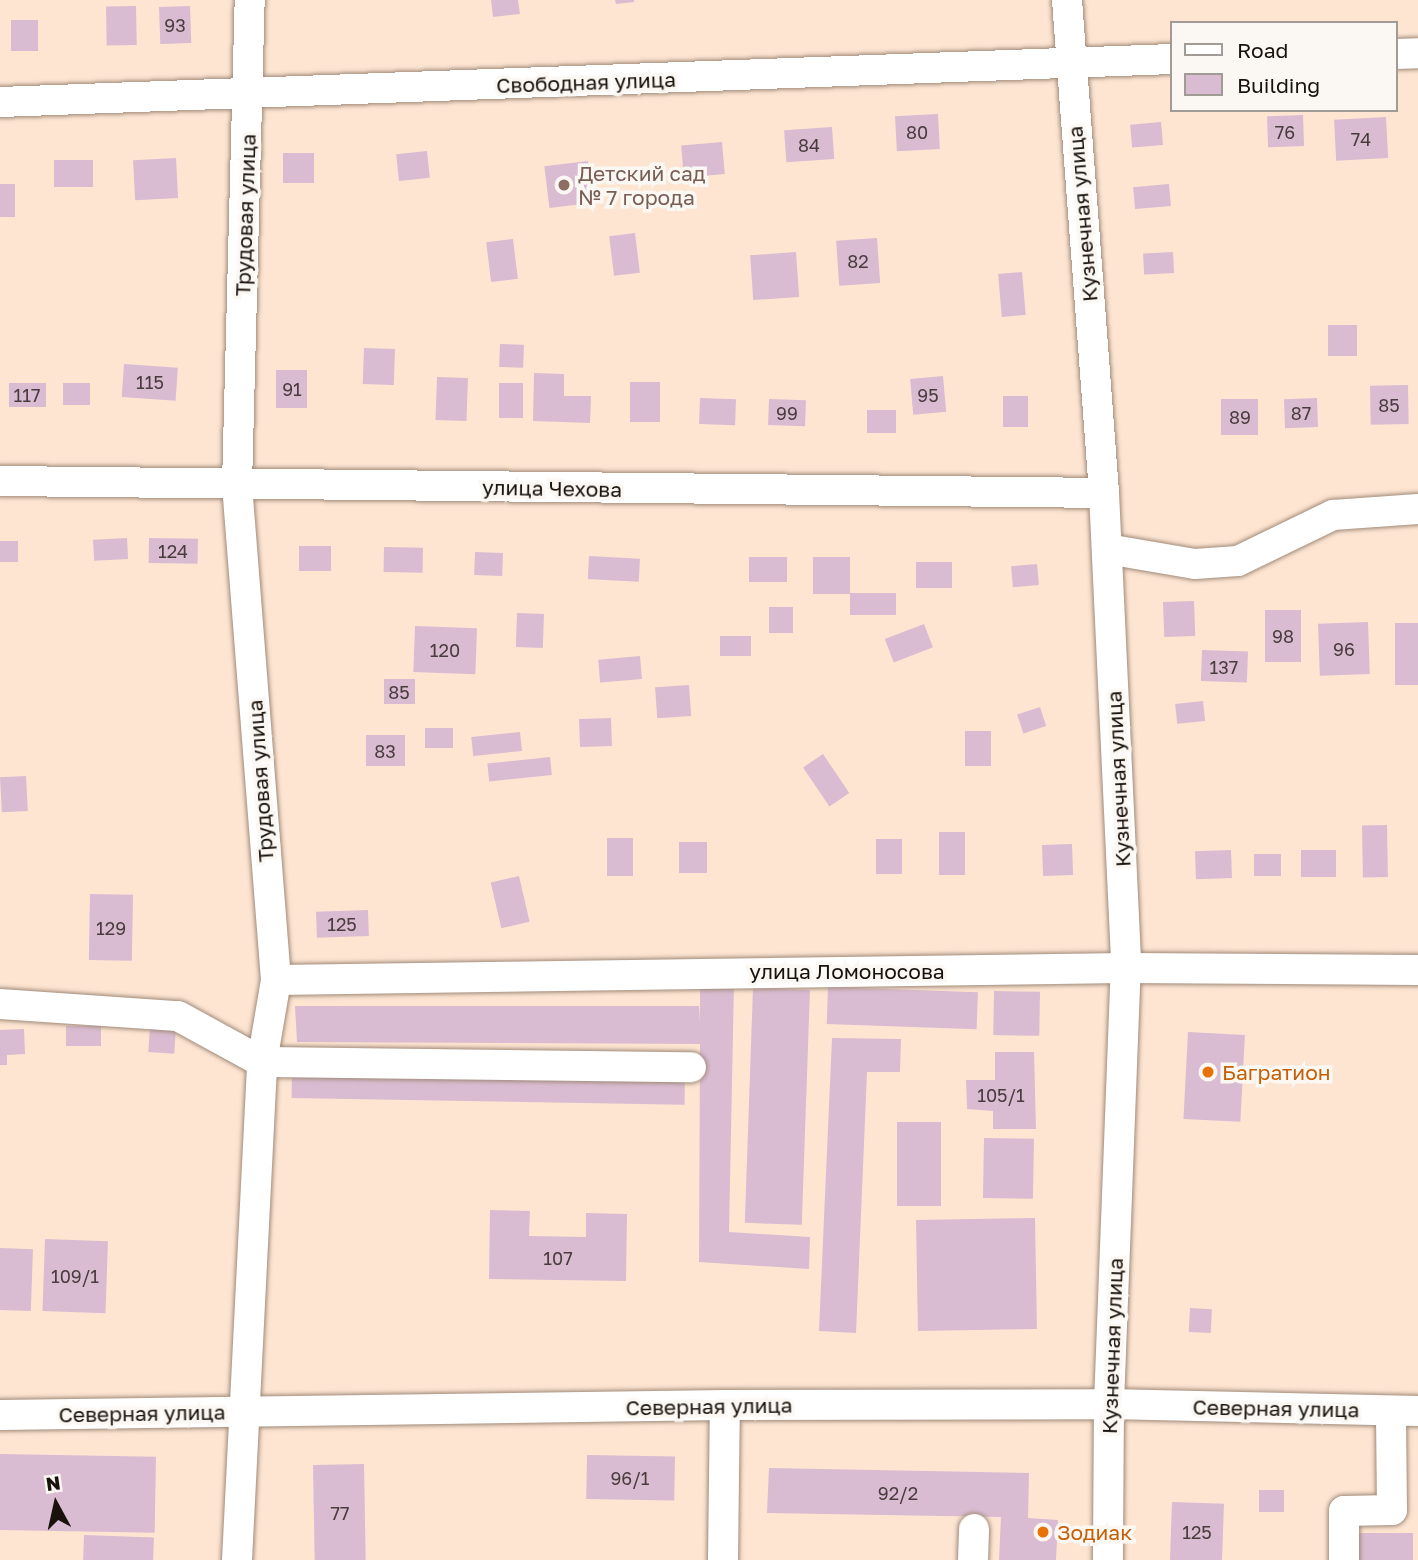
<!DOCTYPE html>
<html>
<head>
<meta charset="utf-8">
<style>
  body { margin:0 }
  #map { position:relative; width:1418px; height:1560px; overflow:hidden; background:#fde5d2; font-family:"Golos Text",sans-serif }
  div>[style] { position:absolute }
  .building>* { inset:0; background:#d9bcd2; transform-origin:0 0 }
  .roads { filter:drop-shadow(0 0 2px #a08a79) drop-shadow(0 0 2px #a08a79) }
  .minor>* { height:30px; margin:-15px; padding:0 15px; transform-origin:15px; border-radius:15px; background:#fff }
  .dots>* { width:19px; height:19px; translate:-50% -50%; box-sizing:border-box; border:4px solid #fbf7f3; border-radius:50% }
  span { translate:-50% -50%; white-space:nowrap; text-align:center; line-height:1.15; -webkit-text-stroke:7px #fbf7f3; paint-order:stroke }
  .number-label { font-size:18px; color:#493c3d }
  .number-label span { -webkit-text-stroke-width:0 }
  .street-label { font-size:21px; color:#19110b }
  .education-label { font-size:21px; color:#785e54 }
  .left { translate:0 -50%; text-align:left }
  .food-label { font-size:21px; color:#c56008 }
  .legend { position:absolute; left:1170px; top:21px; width:228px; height:91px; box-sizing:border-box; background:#fbf7f3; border:2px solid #a19b96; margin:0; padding:9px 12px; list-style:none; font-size:21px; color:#19110b }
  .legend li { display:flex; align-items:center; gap:14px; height:35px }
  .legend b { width:35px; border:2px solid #a19b96 }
  .north { position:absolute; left:21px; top:1469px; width:70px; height:70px; -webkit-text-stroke:5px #fbf7f3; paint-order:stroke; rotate:352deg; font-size:19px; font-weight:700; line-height:28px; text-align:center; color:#19110b }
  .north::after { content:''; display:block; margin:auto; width:24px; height:32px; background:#19110b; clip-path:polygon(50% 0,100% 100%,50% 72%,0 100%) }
</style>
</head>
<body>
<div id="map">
  <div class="building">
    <i style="clip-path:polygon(491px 0,518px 0,520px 14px,493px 17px)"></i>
    <i style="clip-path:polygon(615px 0,634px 0,634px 2px,616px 4px)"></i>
    <i style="left:136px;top:6px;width:39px;height:30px;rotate:89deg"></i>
    <i style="left:190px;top:6px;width:37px;height:31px;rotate:88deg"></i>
    <i style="left:38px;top:20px;width:31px;height:27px;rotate:90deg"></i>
    <i style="left:938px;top:114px;width:35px;height:43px;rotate:87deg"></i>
    <i style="left:1303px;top:115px;width:31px;height:36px;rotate:88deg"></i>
    <i style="left:1386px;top:117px;width:41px;height:52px;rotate:87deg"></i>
    <i style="left:1161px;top:122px;width:23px;height:31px;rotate:85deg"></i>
    <i style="left:832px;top:127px;width:32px;height:48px;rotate:86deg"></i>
    <i style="left:722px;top:142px;width:32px;height:41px;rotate:85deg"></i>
    <i style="left:427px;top:151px;width:27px;height:31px;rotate:84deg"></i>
    <i style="left:283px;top:153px;width:31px;height:30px"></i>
    <i style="left:176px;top:158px;width:40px;height:43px;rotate:87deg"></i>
    <i style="left:93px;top:160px;width:27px;height:39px;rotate:90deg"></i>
    <i style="left:588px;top:161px;width:42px;height:44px;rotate:83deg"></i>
    <i style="left:0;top:184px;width:15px;height:33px"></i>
    <i style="left:1169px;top:184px;width:22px;height:36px;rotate:85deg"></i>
    <i style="left:635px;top:233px;width:40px;height:26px;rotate:83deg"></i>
    <i style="left:877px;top:238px;width:45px;height:41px;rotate:86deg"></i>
    <i style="left:513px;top:239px;width:40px;height:27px;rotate:83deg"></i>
    <i style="left:796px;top:252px;width:45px;height:46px;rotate:86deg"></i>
    <i style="left:1173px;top:252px;width:21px;height:30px;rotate:87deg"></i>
    <i style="left:1022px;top:272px;width:43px;height:24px;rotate:85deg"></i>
    <i style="left:1328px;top:325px;width:29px;height:31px"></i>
    <i style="left:500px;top:344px;width:24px;height:23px;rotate:2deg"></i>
    <i style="left:364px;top:348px;width:31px;height:36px;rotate:2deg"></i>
    <i style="left:124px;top:364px;width:54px;height:33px;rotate:4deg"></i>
    <i style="left:307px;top:370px;width:38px;height:31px;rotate:90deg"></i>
    <i style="clip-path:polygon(534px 373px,564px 374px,564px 396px,591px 396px,590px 423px,533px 421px)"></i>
    <i style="left:943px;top:376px;width:36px;height:33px;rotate:85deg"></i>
    <i style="left:437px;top:377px;width:31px;height:43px;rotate:2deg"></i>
    <i style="left:630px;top:382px;width:30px;height:40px"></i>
    <i style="left:9px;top:383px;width:37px;height:24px"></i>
    <i style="left:63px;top:383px;width:27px;height:22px"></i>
    <i style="left:499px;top:383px;width:24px;height:35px"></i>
    <i style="left:1408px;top:385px;width:39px;height:38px;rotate:89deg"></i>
    <i style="left:1003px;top:396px;width:25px;height:31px"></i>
    <i style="left:700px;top:398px;width:36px;height:26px;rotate:2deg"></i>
    <i style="left:1317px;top:398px;width:29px;height:33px;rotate:88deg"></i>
    <i style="left:769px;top:399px;width:37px;height:26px;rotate:2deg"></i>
    <i style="left:1221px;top:399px;width:37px;height:36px"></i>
    <i style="left:867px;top:410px;width:29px;height:23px"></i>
    <i style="left:127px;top:538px;width:21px;height:34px;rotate:87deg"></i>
    <i style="left:149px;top:538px;width:49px;height:25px;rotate:1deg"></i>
    <i style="left:0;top:541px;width:18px;height:21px"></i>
    <i style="left:299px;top:546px;width:32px;height:25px"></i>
    <i style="left:384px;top:547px;width:39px;height:25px;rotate:1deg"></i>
    <i style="left:475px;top:552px;width:28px;height:23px;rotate:2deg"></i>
    <i style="left:589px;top:556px;width:51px;height:23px;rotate:3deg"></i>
    <i style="left:749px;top:557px;width:38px;height:25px"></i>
    <i style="left:813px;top:557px;width:37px;height:37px"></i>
    <i style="left:952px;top:562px;width:26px;height:36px;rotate:90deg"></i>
    <i style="left:1037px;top:564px;width:21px;height:26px;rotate:85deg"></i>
    <i style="left:850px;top:593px;width:46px;height:22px"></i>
    <i style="left:1194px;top:601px;width:35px;height:31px;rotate:88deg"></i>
    <i style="left:769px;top:607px;width:24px;height:26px"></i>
    <i style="left:1265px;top:610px;width:36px;height:52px"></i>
    <i style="left:517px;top:613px;width:27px;height:34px;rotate:2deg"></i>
    <i style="left:1368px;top:622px;width:52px;height:50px;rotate:88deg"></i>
    <i style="left:1418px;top:623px;width:62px;height:23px;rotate:90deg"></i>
    <i style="left:924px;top:624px;width:25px;height:42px;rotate:69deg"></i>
    <i style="left:415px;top:626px;width:62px;height:46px;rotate:2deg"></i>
    <i style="left:720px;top:636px;width:31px;height:20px"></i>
    <i style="left:1202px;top:650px;width:46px;height:31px;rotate:2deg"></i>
    <i style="left:640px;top:656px;width:23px;height:42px;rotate:85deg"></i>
    <i style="left:384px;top:679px;width:31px;height:25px"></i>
    <i style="left:689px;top:685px;width:31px;height:34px;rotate:86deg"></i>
    <i style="left:1203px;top:701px;width:20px;height:28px;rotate:84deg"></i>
    <i style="left:1040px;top:707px;width:20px;height:24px;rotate:72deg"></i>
    <i style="left:611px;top:718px;width:28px;height:32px;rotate:88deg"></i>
    <i style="left:425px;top:728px;width:28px;height:20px"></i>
    <i style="left:991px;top:731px;width:35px;height:26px;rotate:90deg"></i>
    <i style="left:520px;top:732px;width:19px;height:49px;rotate:84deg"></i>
    <i style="left:366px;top:735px;width:39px;height:31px"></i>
    <i style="left:823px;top:754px;width:47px;height:24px;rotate:56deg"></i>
    <i style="left:550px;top:757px;width:18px;height:63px;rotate:84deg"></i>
    <i style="left:26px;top:776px;width:35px;height:26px;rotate:87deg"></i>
    <i style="left:1387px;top:825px;width:52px;height:25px;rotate:89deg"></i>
    <i style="left:965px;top:832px;width:43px;height:26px;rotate:90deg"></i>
    <i style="left:607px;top:838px;width:26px;height:38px"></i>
    <i style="left:876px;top:839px;width:26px;height:35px"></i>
    <i style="left:679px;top:842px;width:28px;height:31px"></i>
    <i style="left:1072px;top:844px;width:31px;height:30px;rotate:88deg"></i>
    <i style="left:1231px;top:850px;width:28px;height:36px;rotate:88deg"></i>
    <i style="left:1301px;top:850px;width:35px;height:27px"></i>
    <i style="left:1254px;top:854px;width:27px;height:22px"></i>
    <i style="left:519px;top:876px;width:47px;height:29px;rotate:77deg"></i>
    <i style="left:90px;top:894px;width:43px;height:66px;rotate:1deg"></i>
    <i style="left:368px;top:910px;width:26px;height:52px;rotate:88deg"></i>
    <i style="clip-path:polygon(734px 982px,729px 1232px,810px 1237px,809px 1269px,699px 1262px,700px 1044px,297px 1042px,295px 1006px,699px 1006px,700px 1022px,700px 983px)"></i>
    <i style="left:828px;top:987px;width:150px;height:37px;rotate:2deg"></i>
    <i style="left:753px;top:988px;width:57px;height:235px;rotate:2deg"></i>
    <i style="left:994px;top:991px;width:46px;height:44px;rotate:1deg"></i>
    <i style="left:66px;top:1026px;width:35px;height:20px"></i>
    <i style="left:150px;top:1027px;width:26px;height:25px;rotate:4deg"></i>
    <i style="clip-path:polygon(24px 1029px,25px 1054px,7px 1055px,7px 1065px,0 1065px,0 1030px)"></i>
    <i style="left:1188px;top:1032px;width:57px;height:87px;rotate:3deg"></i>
    <i style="clip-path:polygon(832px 1038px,901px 1039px,900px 1072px,867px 1072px,856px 1333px,819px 1331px)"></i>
    <i style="clip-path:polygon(995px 1052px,1034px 1052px,1036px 1129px,993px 1129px,993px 1111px,967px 1109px,966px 1080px,995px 1080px)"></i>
    <i style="left:292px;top:1072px;width:393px;height:26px;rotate:1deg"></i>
    <i style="left:897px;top:1122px;width:44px;height:84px"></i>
    <i style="left:984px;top:1138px;width:50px;height:60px;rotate:1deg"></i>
    <i style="clip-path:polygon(490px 1210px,530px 1211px,529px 1236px,586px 1237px,586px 1213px,627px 1214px,626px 1281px,489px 1279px)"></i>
    <i style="left:1035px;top:1218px;width:111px;height:119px;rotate:89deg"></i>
    <i style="left:45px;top:1239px;width:63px;height:72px;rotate:2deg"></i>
    <i style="left:0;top:1248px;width:33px;height:62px;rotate:2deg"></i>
    <i style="left:1190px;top:1308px;width:22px;height:24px;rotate:3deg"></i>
    <i style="left:0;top:1454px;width:156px;height:76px;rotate:1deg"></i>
    <i style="left:587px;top:1455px;width:88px;height:44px;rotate:1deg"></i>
    <i style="left:364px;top:1464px;width:96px;height:51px;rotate:89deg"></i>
    <i style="clip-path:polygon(769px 1468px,1029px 1473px,1028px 1518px,1058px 1520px,1056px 1560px,999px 1560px,1001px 1517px,767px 1513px)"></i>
    <i style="left:1259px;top:1490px;width:25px;height:22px"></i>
    <i style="left:1172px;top:1502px;width:52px;height:58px;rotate:2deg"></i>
    <i style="left:1358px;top:1533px;width:55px;height:27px"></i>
    <i style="left:84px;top:1535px;width:70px;height:25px;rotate:2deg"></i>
  </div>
  <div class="roads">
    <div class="minor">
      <i style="left:1067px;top:0;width:494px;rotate:85.7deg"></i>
      <i style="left:1104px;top:493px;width:469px;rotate:87.3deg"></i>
      <i style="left:1126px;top:961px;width:443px;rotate:92.2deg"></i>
      <i style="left:1109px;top:1404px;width:156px;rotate:90.4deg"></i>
      <i style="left:1395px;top:54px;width:23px;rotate:-2deg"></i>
      <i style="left:0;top:102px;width:1172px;rotate:-2.1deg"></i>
      <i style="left:0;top:481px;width:1104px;rotate:0.62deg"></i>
      <i style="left:1107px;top:549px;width:89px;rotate:9.7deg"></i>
      <i style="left:1195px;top:564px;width:43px;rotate:-4deg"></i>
      <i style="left:1238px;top:561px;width:106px;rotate:-25.8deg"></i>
      <i style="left:1333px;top:515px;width:85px;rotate:-4deg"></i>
      <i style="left:276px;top:980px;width:850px;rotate:-0.81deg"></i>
      <i style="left:1126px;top:968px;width:292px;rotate:0.4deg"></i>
      <i style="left:0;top:1004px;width:178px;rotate:3.9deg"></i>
      <i style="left:178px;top:1016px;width:96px;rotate:28.7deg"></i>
      <i style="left:262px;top:1062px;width:429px;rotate:0.7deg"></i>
      <i style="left:0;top:1415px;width:725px;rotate:-0.79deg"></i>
      <i style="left:725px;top:1405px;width:384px;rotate:-0.1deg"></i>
      <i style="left:1109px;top:1404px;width:309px;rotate:1.3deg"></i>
      <i style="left:237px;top:1560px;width:499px;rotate:-87.1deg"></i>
      <i style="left:262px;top:1062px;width:83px;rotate:-80.3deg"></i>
      <i style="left:276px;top:980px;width:497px;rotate:-94.5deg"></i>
      <i style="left:237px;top:485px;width:485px;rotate:-88.5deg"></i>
      <i style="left:723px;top:1560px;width:155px;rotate:-89.3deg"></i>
      <i style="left:973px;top:1560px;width:31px;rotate:-88deg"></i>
      <i style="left:1344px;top:1560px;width:49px;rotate:-90deg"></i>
      <i style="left:1344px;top:1511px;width:48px;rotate:-1.2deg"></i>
      <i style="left:1392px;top:1510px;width:99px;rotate:-90.6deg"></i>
    </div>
  </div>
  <div class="dots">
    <i style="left:564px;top:185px;background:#8d6e63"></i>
    <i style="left:1208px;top:1072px;background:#e8710a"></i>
    <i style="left:1043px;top:1532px;background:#e8710a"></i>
  </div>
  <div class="number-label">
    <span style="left:175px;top:25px">93</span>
    <span style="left:917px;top:132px">80</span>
    <span style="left:1285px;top:132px">76</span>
    <span style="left:1361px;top:139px">74</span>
    <span style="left:809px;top:145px">84</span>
    <span style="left:858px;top:261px">82</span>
    <span style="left:150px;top:382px">115</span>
    <span style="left:292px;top:389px">91</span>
    <span style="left:27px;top:395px">117</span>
    <span style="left:928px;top:395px">95</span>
    <span style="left:1389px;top:405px">85</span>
    <span style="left:787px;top:413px">99</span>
    <span style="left:1301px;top:413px">87</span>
    <span style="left:1240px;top:417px">89</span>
    <span style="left:173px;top:551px">124</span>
    <span style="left:1283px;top:636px">98</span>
    <span style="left:1344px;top:649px">96</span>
    <span style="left:445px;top:650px">120</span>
    <span style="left:1224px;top:667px">137</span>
    <span style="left:399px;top:692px">85</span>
    <span style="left:385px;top:751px">83</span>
    <span style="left:342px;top:924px">125</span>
    <span style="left:111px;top:928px">129</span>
    <span style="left:1001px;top:1095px">105/1</span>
    <span style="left:558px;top:1258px">107</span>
    <span style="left:75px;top:1276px">109/1</span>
    <span style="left:630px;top:1478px">96/1</span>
    <span style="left:898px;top:1493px">92/2</span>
    <span style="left:340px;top:1513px">77</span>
    <span style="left:1197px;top:1532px">125</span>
  </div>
  <div class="street-label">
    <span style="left:586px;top:82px;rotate:-2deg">Свободная улица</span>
    <span style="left:1082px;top:214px;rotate:-95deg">Кузнечная улица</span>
    <span style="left:245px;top:215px;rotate:-88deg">Трудовая улица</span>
    <span style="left:552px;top:488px;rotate:1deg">улица Чехова</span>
    <span style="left:1118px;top:779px;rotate:-93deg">Кузнечная улица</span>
    <span style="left:260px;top:781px;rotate:-94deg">Трудовая улица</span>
    <span style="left:847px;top:971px">улица Ломоносова</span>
    <span style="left:1112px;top:1346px;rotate:-88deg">Кузнечная улица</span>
    <span style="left:709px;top:1406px;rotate:-1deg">Северная улица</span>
    <span style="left:1276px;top:1408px;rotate:1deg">Северная улица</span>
    <span style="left:142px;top:1413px;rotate:-1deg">Северная улица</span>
  </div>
  <div class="education-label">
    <span class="left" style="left:578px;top:185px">Детский сад<br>№ 7 города</span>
  </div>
  <div class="food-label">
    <span class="left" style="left:1222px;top:1072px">Багратион</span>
    <span class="left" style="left:1057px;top:1532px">Зодиак</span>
  </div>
  <ul class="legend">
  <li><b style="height:9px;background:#fff"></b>Road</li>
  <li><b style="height:19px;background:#d9bcd2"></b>Building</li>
  </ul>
  <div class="north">N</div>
</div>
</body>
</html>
